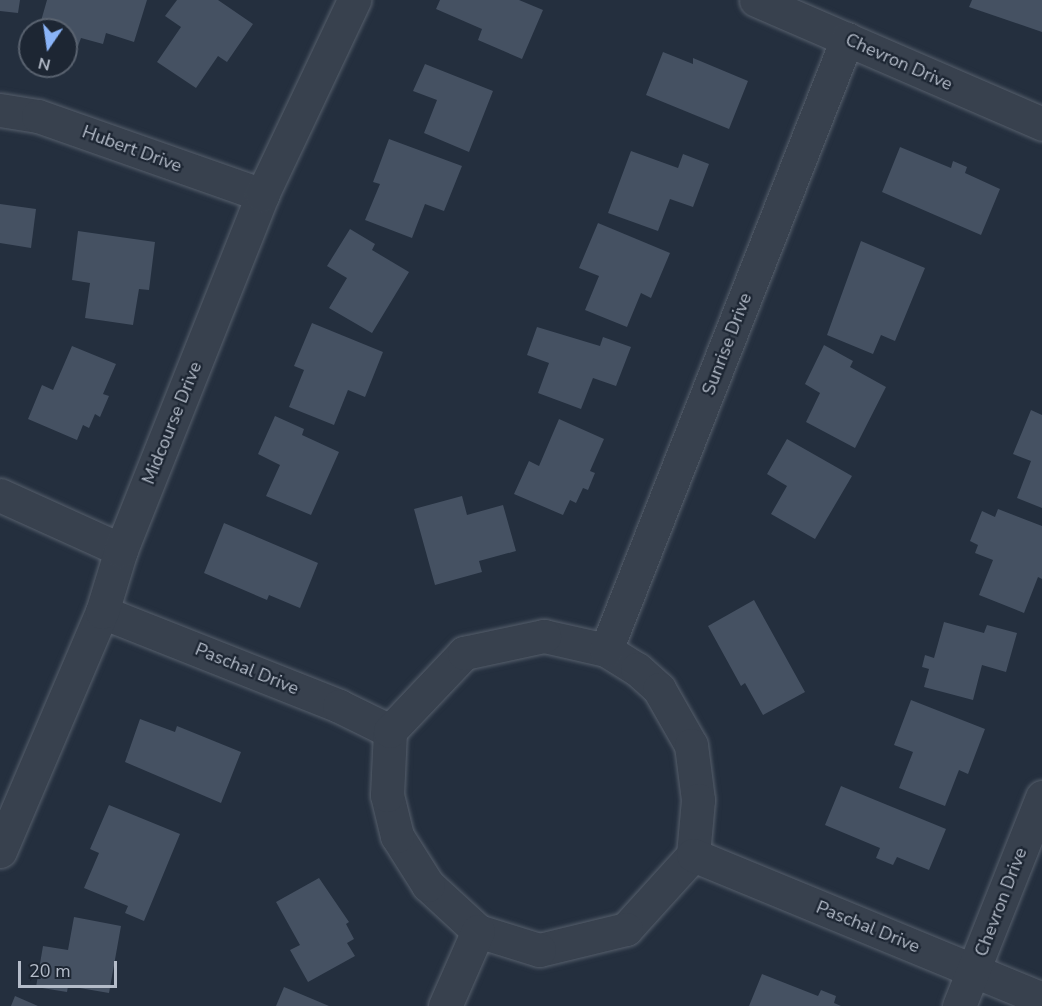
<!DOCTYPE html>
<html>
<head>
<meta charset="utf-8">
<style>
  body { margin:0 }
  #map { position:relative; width:1042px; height:1006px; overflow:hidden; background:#242f3e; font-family:"Nunito Sans",sans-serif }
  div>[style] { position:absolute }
  .building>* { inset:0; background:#455162 }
  .roads { filter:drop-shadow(0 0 2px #565f6c) drop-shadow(0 0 2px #565f6c) }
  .minor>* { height:33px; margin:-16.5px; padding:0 16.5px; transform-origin:16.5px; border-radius:16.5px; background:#38414e }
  span { translate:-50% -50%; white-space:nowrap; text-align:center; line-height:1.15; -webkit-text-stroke:4.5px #1d2633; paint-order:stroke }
  .street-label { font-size:18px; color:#b4bcc9 }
  .north { position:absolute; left:18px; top:18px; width:60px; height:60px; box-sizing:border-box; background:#1d2633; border:2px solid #59626f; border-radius:50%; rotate:193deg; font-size:16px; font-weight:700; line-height:24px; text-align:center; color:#b4bcc9 }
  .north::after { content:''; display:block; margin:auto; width:21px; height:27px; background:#8ab4f8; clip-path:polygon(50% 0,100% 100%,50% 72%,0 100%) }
  .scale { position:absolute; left:18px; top:961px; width:99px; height:27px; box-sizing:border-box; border:3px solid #b4bcc9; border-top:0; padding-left:8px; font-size:18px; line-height:21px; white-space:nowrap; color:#b4bcc9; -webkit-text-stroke:4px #1d2633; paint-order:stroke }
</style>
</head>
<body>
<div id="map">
  <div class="building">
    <i style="clip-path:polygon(0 0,20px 0,18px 13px,0 11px)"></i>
    <i style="clip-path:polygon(47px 0,147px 0,134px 42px,106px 33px,103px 44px,81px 38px,78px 46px,66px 42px,66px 30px,39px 28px)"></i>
    <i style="clip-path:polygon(177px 0,218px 0,253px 24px,227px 62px,218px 56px,196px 88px,157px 62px,181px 27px,165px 16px)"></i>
    <i style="clip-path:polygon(440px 0,519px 0,543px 10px,522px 59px,478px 40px,482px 29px,436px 9px)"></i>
    <i style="clip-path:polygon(972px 0,1042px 0,1042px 32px,969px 7px)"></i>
    <i style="clip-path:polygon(663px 52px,693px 64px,693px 58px,748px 81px,729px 129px,646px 95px)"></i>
    <i style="clip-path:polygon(425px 64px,493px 91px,469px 152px,424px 133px,437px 100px,413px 91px)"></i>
    <i style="clip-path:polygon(389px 139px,462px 166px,444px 211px,425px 204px,412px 238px,365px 220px,380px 184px,373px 182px)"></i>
    <i style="clip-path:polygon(900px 147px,951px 168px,953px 161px,967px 167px,965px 173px,1000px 189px,981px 235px,882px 192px)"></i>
    <i style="clip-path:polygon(631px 151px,678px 168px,683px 154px,709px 164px,693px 207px,670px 199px,658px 231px,608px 213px)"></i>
    <i style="clip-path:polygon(0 204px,36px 209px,31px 248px,0 243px)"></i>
    <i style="clip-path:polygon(598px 223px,670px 253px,651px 298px,641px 293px,627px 327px,585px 310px,599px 276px,579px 268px)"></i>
    <i style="clip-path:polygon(350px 229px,375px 244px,372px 250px,409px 272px,372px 333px,329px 308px,347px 278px,327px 266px)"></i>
    <i style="clip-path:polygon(78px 231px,155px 242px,149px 290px,139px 289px,133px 325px,85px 318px,90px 283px,72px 280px)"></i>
    <i style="clip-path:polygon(861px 241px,925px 268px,895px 341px,881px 335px,873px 354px,827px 335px)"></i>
    <i style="clip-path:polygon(312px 323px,383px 352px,365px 397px,348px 390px,334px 425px,289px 407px,304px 370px,294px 366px)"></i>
    <i style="clip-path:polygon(537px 327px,600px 346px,603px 337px,631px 347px,616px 386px,593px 378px,581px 409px,538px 393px,549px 363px,527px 355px)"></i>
    <i style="clip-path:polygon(824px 345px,853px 361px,850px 367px,886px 387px,855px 448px,806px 422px,820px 393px,805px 384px)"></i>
    <i style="clip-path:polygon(72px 346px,116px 364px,103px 394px,109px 396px,100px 417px,95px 414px,89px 428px,83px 425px,77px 440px,28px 419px,42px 385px,53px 390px)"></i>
    <i style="clip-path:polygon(1031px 410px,1042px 415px,1042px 508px,1017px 498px,1031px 461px,1013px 454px)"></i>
    <i style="clip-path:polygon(275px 416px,304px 429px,302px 435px,339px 452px,311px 515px,266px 496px,280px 465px,258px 454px)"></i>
    <i style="clip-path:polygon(559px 419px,604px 439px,590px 471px,595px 473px,588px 490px,583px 488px,576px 503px,570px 500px,563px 515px,514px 494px,529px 461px,539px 466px)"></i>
    <i style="clip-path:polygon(787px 439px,852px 476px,815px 539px,771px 514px,787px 486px,767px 474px)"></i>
    <i style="clip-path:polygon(462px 496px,467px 515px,503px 505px,516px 551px,479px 561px,482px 572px,435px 585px,414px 509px)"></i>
    <i style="clip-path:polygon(998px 509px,1042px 526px,1042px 579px,1038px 577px,1024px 613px,979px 595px,993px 560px,975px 553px,978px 545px,970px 541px,982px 511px,995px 517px)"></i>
    <i style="clip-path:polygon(224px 523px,318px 563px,300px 608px,269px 595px,267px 600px,204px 573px)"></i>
    <i style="clip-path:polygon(754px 600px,805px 692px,763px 715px,745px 683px,741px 686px,708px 626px)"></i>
    <i style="clip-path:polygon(944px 622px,984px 633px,987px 625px,1017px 633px,1006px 672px,982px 665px,973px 700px,924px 687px,929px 669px,922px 667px,925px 655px,934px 658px)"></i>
    <i style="clip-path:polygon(911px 700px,985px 729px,968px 774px,959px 770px,945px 806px,899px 788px,913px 752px,894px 745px)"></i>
    <i style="clip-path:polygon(140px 719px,175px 732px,177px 726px,241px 752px,221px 803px,125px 762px)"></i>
    <i style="clip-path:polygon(841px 786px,946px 829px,929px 870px,897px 857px,893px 865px,876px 858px,880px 848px,825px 825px)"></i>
    <i style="clip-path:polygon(109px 805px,180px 834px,144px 921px,125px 913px,128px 906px,84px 888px,99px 853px,90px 849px)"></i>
    <i style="clip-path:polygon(319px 878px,349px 922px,346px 924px,354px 939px,347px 943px,355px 956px,308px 982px,290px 950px,300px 945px,276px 902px)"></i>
    <i style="clip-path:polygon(74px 917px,121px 926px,109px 993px,68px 986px,67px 992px,36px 987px,43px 946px,68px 950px)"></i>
    <i style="clip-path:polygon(762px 974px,818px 996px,821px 990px,836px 996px,834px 1003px,841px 1006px,749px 1006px)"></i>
    <i style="clip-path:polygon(284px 987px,329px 1006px,276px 1006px)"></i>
    <i style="clip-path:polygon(15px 996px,38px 1006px,11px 1006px)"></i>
  </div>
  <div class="roads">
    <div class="minor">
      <i style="left:756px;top:0;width:312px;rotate:23.4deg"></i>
      <i style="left:0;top:110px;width:38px;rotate:9deg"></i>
      <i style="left:38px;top:116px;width:238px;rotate:19.4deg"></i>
      <i style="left:0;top:495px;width:133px;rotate:24.4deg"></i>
      <i style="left:102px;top:612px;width:255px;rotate:21.6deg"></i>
      <i style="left:339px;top:706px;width:57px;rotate:26.1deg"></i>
      <i style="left:544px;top:636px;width:64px;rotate:12.7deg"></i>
      <i style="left:606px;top:650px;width:36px;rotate:32deg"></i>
      <i style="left:637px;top:669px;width:30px;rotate:42deg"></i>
      <i style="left:659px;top:689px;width:64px;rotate:60.3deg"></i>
      <i style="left:691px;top:745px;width:55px;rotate:82.7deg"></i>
      <i style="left:698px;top:800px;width:55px;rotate:95.2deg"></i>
      <i style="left:693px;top:855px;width:100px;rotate:132.2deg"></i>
      <i style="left:626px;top:929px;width:89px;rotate:166.4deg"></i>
      <i style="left:539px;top:950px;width:64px;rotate:-162.7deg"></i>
      <i style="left:478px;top:931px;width:68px;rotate:-137.4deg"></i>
      <i style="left:428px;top:885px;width:58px;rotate:-122.3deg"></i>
      <i style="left:397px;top:836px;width:42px;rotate:-103.7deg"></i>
      <i style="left:387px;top:795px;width:64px;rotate:-87.3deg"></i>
      <i style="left:390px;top:731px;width:108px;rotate:-46.5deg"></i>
      <i style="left:464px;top:653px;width:82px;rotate:-12deg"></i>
      <i style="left:606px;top:650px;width:657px;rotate:-68.47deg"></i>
      <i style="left:0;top:851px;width:260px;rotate:-66.9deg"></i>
      <i style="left:102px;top:612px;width:65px;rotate:-73deg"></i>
      <i style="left:121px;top:550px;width:382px;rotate:-68.3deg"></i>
      <i style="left:262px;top:195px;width:216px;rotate:-64.7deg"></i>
      <i style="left:693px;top:855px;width:378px;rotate:22.4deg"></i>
      <i style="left:445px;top:1006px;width:82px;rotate:-66.3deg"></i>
      <i style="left:959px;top:1006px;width:225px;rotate:-68.3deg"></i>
    </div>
  </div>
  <div class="street-label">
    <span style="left:899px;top:62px;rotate:24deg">Chevron Drive</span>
    <span style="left:132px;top:149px;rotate:20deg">Hubert Drive</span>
    <span style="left:727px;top:344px;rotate:-69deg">Sunrise Drive</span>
    <span style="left:172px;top:423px;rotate:-68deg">Midcourse Drive</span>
    <span style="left:247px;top:669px;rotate:22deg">Paschal Drive</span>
    <span style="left:1001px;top:902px;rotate:-69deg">Chevron Drive</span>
    <span style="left:868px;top:927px;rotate:22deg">Paschal Drive</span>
  </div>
  <div class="north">N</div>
  <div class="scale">20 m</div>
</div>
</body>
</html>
